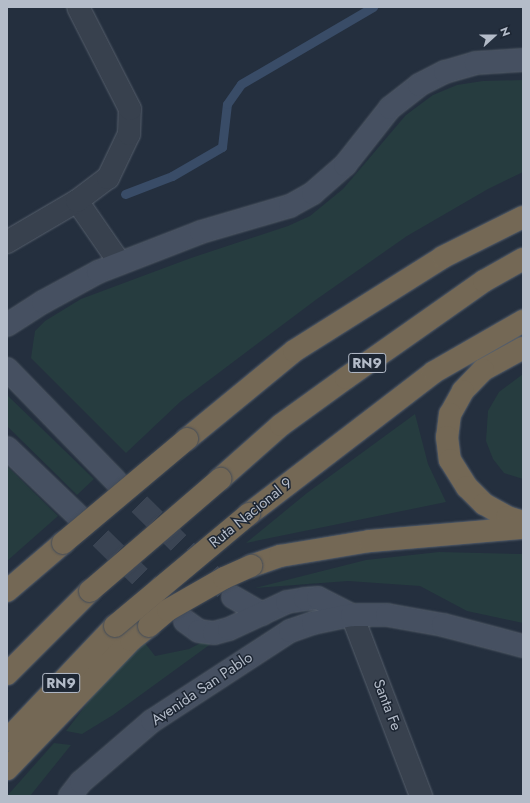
<!DOCTYPE html>
<html>
<head>
<meta charset="utf-8">
<style>
  body { margin:0 }
  #map { position:relative; width:530px; height:803px; overflow:hidden; background:#242f3e; font-family:Jost,sans-serif }
  div>[style] { position:absolute }
  .green>* { inset:0; background:#263c3f }
  .stream>* { height:9px; margin:-4.5px; padding:0 4.5px; transform-origin:4.5px; border-radius:4.5px; background:#394c67 }
  .secondary-tunnel>* { height:22px; margin-top:-11px; transform-origin:0; background:repeating-linear-gradient(90deg,#3a4453 0 22px,transparent 0 33px) }
  .roads { filter:drop-shadow(0 0 1px #565f6c) drop-shadow(0 0 1px #565f6c) }
  .street>* { height:22px; margin:-11px; padding:0 11px; transform-origin:11px; border-radius:11px; background:#38414e }
  .secondary>* { height:22px; margin:-11px; padding:0 11px; transform-origin:11px; border-radius:11px; background:#465061 }
  .highway>* { height:22px; margin:-11px; padding:0 11px; transform-origin:11px; border-radius:11px; background:#746855 }
  .bridges { filter:drop-shadow(0 0 1px #434c59) drop-shadow(0 0 1px #434c59) }
  .highway-bridge>* { height:22px; margin:-11px; padding:0 11px; transform-origin:11px; border-radius:11px; background:#746855 }
  span { translate:-50% -50%; white-space:nowrap; text-align:center; line-height:1.15; -webkit-text-stroke:3px #1d2633; paint-order:stroke }
  .shield-label span { padding:1px 3px; background:#1d2633; border:1px solid; border-radius:3px; -webkit-text-stroke-width:0 }
  .shield-label { font-size:14px; color:#b4bcc9; font-weight:700 }
  .street-label { font-size:15px; color:#b4bcc9 }
  .frame { position:absolute; inset:0; border:8px solid #b4bcc9; pointer-events:none }
  .north { position:absolute; left:474px; top:16px; width:40px; height:40px; -webkit-text-stroke:3px #1d2633; paint-order:stroke; rotate:69deg; font-size:11px; font-weight:700; line-height:16px; text-align:center; color:#b4bcc9 }
  .north::after { content:''; display:block; margin:auto; width:14px; height:18px; background:#b4bcc9; clip-path:polygon(50% 0,100% 100%,50% 72%,0 100%) }
</style>
</head>
<body>
<div id="map">
  <div class="green">
    <i style="clip-path:polygon(523px 80px,523px 172px,488px 189px,407px 236px,317px 299px,180px 402px,126px 453px,31px 358px,35px 331px,45px 321px,81px 299px,191px 258px,288px 226px,310px 216px,343px 189px,406px 115px,433px 95px,457px 85px,483px 81px)"></i>
    <i style="clip-path:polygon(523px 374px,523px 479px,504px 473px,493px 459px,486px 441px,488px 411px,499px 392px)"></i>
    <i style="clip-path:polygon(7px 395px,94px 479px,77px 495px,7px 426px)"></i>
    <i style="clip-path:polygon(415px 414px,428px 464px,446px 502px,246px 543px,307px 493px)"></i>
    <i style="clip-path:polygon(7px 466px,58px 516px,7px 561px)"></i>
    <i style="clip-path:polygon(439px 552px,523px 554px,523px 623px,467px 611px,420px 586px,348px 581px,255px 588px,366px 560px)"></i>
    <i style="clip-path:polygon(210px 638px,212px 643px,113px 715px,82px 734px,66px 731px,99px 688px,145px 643px,155px 656px,189px 649px)"></i>
    <i style="clip-path:polygon(54px 743px,71px 745px,30px 796px,7px 796px)"></i>
  </div>
  <div class="stream">
    <i style="left:125px;top:194px;width:50px;rotate:-21deg"></i>
    <i style="left:172px;top:176px;width:58px;rotate:-30.1deg"></i>
    <i style="left:222px;top:147px;width:43px;rotate:-83.4deg"></i>
    <i style="left:227px;top:104px;width:24px;rotate:-55deg"></i>
    <i style="left:241px;top:84px;width:153px;rotate:-30.3deg"></i>
  </div>
  <div class="secondary-tunnel">
    <i style="left:116px;top:481px;width:162px;rotate:44.7deg"></i>
    <i style="left:77px;top:515px;width:129px;rotate:44.4deg"></i>
  </div>
  <div class="roads">
    <div class="street">
      <i style="left:77px;top:201px;width:75px;rotate:55.3deg"></i>
      <i style="left:7px;top:242px;width:81px;rotate:-30.4deg"></i>
      <i style="left:77px;top:201px;width:39px;rotate:-37deg"></i>
      <i style="left:108px;top:178px;width:49px;rotate:-64.5deg"></i>
      <i style="left:129px;top:134px;width:25px;rotate:-88deg"></i>
      <i style="left:130px;top:109px;width:114px;rotate:-117deg"></i>
      <i style="left:352px;top:615px;width:194px;rotate:69.1deg"></i>
    </div>
    <div class="secondary">
      <i style="left:7px;top:325px;width:43px;rotate:-32.6deg"></i>
      <i style="left:43px;top:302px;width:63px;rotate:-28.6deg"></i>
      <i style="left:98px;top:272px;width:110px;rotate:-21.2deg"></i>
      <i style="left:201px;top:232px;width:93px;rotate:-16.3deg"></i>
      <i style="left:290px;top:206px;width:26px;rotate:-29deg"></i>
      <i style="left:313px;top:193px;width:43px;rotate:-41.2deg"></i>
      <i style="left:345px;top:165px;width:73px;rotate:-51.7deg"></i>
      <i style="left:390px;top:108px;width:37px;rotate:-38deg"></i>
      <i style="left:419px;top:85px;width:29px;rotate:-27deg"></i>
      <i style="left:445px;top:72px;width:32px;rotate:-16deg"></i>
      <i style="left:476px;top:63px;width:47px;rotate:-3.7deg"></i>
      <i style="left:7px;top:369px;width:156px;rotate:45.8deg"></i>
      <i style="left:7px;top:448px;width:97px;rotate:43.7deg"></i>
      <i style="left:233px;top:597px;width:34px;rotate:30deg"></i>
      <i style="left:185px;top:621px;width:17px;rotate:36deg"></i>
      <i style="left:199px;top:631px;width:15px;rotate:8deg"></i>
      <i style="left:214px;top:633px;width:16px;rotate:-15deg"></i>
      <i style="left:229px;top:629px;width:64px;rotate:-25deg"></i>
      <i style="left:287px;top:602px;width:18px;rotate:-9deg"></i>
      <i style="left:305px;top:599px;width:13px;rotate:-4deg"></i>
      <i style="left:318px;top:598px;width:38px;rotate:27deg"></i>
      <i style="left:70px;top:796px;width:18px;rotate:-52deg"></i>
      <i style="left:81px;top:782px;width:94px;rotate:-40.7deg"></i>
      <i style="left:152px;top:721px;width:165px;rotate:-33.1deg"></i>
      <i style="left:290px;top:631px;width:24px;rotate:-19deg"></i>
      <i style="left:313px;top:623px;width:40px;rotate:-12deg"></i>
      <i style="left:352px;top:615px;width:35px"></i>
      <i style="left:387px;top:615px;width:57px;rotate:10.1deg"></i>
      <i style="left:443px;top:625px;width:83px;rotate:14.7deg"></i>
    </div>
    <div class="highway">
      <i style="left:523px;top:348px;width:46px;rotate:151.2deg"></i>
      <i style="left:483px;top:370px;width:29px;rotate:134deg"></i>
      <i style="left:463px;top:391px;width:26px;rotate:119deg"></i>
      <i style="left:450px;top:414px;width:23px;rotate:97deg"></i>
      <i style="left:447px;top:437px;width:23px;rotate:83deg"></i>
      <i style="left:450px;top:460px;width:32px;rotate:58deg"></i>
      <i style="left:467px;top:487px;width:24px;rotate:45deg"></i>
      <i style="left:484px;top:504px;width:26px;rotate:29deg"></i>
      <i style="left:507px;top:517px;width:17px;rotate:17deg"></i>
      <i style="left:187px;top:439px;width:139px;rotate:-39.4deg"></i>
      <i style="left:294px;top:351px;width:176px;rotate:-32.2deg"></i>
      <i style="left:443px;top:257px;width:89px;rotate:-26.6deg"></i>
      <i style="left:220px;top:479px;width:81px;rotate:-41.5deg"></i>
      <i style="left:281px;top:425px;width:80px;rotate:-35.9deg"></i>
      <i style="left:346px;top:378px;width:169px;rotate:-35.1deg"></i>
      <i style="left:484px;top:281px;width:45px;rotate:-29.4deg"></i>
      <i style="left:249px;top:514px;width:233px;rotate:-37.5deg"></i>
      <i style="left:434px;top:372px;width:103px;rotate:-29.8deg"></i>
      <i style="left:251px;top:566px;width:31px;rotate:-19deg"></i>
      <i style="left:280px;top:556px;width:91px;rotate:-9.5deg"></i>
      <i style="left:370px;top:541px;width:154px;rotate:-4.9deg"></i>
      <i style="left:7px;top:591px;width:74px;rotate:-40.6deg"></i>
      <i style="left:7px;top:674px;width:117px;rotate:-45deg"></i>
      <i style="left:7px;top:740px;width:157px;rotate:-46.5deg"></i>
      <i style="left:7px;top:769px;width:179px;rotate:-46.1deg"></i>
      <i style="left:131px;top:640px;width:23px;rotate:-38deg"></i>
    </div>
  </div>
  <div class="bridges">
    <div class="highway-bridge">
      <i style="left:63px;top:543px;width:162px;rotate:-40deg"></i>
      <i style="left:90px;top:591px;width:172px;rotate:-40.7deg"></i>
      <i style="left:115px;top:626px;width:175px;rotate:-39.9deg"></i>
      <i style="left:149px;top:626px;width:25px;rotate:-40deg"></i>
      <i style="left:168px;top:610px;width:64px;rotate:-29.7deg"></i>
      <i style="left:224px;top:578px;width:30px;rotate:-24deg"></i>
    </div>
  </div>
  <div class="shield-label">
    <span style="left:367px;top:363px">RN9</span>
    <span style="left:61px;top:683px">RN9</span>
  </div>
  <div class="street-label">
    <span style="left:251px;top:513px;rotate:-39deg">Ruta Nacional 9</span>
    <span style="left:202px;top:689px;rotate:-34deg">Avenida San Pablo</span>
    <span style="left:387px;top:705px;rotate:69deg">Santa Fe</span>
  </div>
  <div class="frame"></div>
  <div class="north">N</div>
</div>
</body>
</html>
